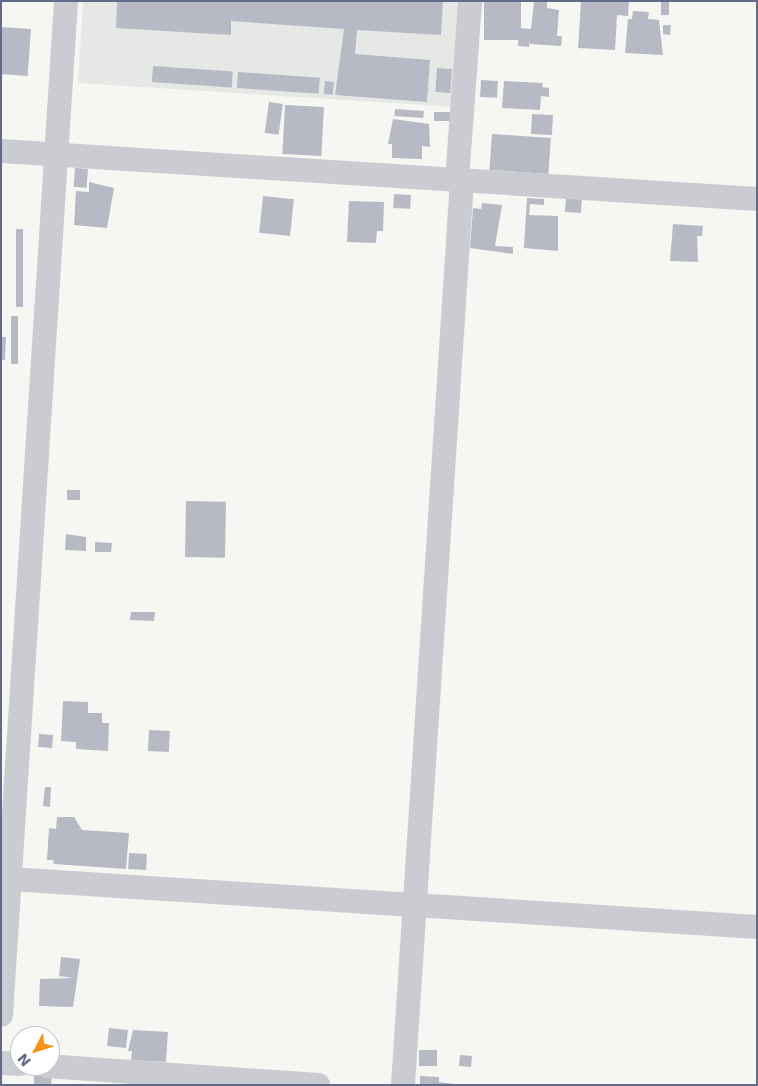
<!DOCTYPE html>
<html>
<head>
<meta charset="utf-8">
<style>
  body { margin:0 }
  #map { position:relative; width:758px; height:1086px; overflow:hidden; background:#f6f7f3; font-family:"DejaVu Sans",sans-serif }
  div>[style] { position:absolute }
  .built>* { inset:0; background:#e6e8e6 }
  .building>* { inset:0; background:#b7bac4; transform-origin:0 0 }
  .minor>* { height:24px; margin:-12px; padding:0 12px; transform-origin:12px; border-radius:12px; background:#cbccd1 }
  span { translate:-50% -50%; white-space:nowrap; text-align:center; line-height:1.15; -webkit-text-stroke:5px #fff; paint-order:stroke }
  .frame { position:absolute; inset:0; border:2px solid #626b88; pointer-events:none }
  .north { position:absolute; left:10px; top:1026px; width:50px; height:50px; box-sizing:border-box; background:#fff; border:1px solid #c0c4cf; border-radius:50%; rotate:230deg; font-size:14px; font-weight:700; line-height:20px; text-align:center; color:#626b88 }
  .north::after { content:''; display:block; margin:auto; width:18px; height:22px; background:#f69314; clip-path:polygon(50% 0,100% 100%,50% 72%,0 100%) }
</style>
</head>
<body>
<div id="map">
  <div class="built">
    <i style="clip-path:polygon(83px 1px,461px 1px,454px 107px,78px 83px)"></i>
  </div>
  <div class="building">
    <i style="clip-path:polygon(117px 1px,443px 1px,441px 35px,357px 30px,355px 54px,430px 60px,427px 102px,335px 95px,344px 29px,231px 21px,231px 35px,116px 28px)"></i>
    <i style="left:484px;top:1px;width:37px;height:39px"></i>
    <i style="clip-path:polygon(534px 1px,547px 1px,547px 8px,559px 10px,557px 36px,562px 36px,561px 46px,530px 44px,530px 39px,529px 47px,518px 46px,519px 28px,531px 29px)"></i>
    <i style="clip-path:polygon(581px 1px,629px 1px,628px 16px,617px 15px,615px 50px,578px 48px)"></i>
    <i style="left:661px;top:1px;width:8px;height:14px"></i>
    <i style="clip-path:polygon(633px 11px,649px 12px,648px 19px,659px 20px,663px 55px,625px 53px,628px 19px,632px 19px)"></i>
    <i style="clip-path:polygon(663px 25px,671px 25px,670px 35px,663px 34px)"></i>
    <i style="left:1px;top:27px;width:30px;height:47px;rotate:4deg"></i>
    <i style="left:153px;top:66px;width:80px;height:16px;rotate:4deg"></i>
    <i style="left:437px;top:68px;width:15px;height:24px;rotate:4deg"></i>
    <i style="left:238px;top:72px;width:82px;height:16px;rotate:4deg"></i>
    <i style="left:481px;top:80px;width:17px;height:17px;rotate:3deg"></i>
    <i style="left:325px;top:81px;width:9px;height:13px;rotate:6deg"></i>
    <i style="clip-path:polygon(504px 81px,543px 83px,542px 87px,549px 88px,549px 97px,541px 96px,540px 110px,502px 108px)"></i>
    <i style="left:269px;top:102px;width:14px;height:31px;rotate:8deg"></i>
    <i style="left:285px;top:105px;width:39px;height:49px;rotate:3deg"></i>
    <i style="left:395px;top:109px;width:29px;height:7px;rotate:4deg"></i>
    <i style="left:434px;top:112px;width:17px;height:9px"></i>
    <i style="left:532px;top:114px;width:21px;height:20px;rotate:3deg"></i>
    <i style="clip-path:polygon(393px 119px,429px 124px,430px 147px,422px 146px,422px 159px,392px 158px,392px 144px,388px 144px)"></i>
    <i style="left:492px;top:134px;width:59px;height:36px;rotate:4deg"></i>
    <i style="left:75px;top:168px;width:13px;height:19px;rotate:4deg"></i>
    <i style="clip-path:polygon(89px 182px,114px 188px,107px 228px,74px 225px,76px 191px,89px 192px)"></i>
    <i style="left:394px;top:194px;width:17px;height:14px;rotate:3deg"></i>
    <i style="left:263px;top:196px;width:31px;height:37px;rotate:6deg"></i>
    <i style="left:566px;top:197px;width:16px;height:15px;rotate:4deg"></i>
    <i style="clip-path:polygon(527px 198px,544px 199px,544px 205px,530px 204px,529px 215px,558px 216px,558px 251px,524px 248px)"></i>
    <i style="clip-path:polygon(349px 201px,384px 202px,383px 231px,377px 231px,376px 243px,347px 242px)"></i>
    <i style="clip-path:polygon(482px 203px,502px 205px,495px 246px,513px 247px,513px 254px,470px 248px,473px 208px,481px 209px)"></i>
    <i style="clip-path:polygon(673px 224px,703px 226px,702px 236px,697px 236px,698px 262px,670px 261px)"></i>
    <i style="left:16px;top:229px;width:7px;height:78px"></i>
    <i style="left:11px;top:316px;width:7px;height:48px"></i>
    <i style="clip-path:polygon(1px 337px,6px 337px,5px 360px,1px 360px)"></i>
    <i style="left:67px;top:490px;width:13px;height:10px"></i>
    <i style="left:186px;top:501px;width:40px;height:56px;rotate:1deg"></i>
    <i style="clip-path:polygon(66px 534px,86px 537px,86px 551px,65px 550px)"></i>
    <i style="clip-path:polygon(95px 542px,112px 543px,111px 552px,95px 552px)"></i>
    <i style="clip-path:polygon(131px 612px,155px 612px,154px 621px,130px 620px)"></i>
    <i style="clip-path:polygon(63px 701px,88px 702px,88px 713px,102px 713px,102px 723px,109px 723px,108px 751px,76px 749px,76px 742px,61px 741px)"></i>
    <i style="left:149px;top:730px;width:21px;height:21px;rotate:3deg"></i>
    <i style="left:39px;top:734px;width:14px;height:13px;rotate:4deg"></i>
    <i style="clip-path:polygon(45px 787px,51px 787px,50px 807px,43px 806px)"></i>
    <i style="clip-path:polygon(57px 817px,74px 817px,82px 830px,129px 833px,126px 869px,54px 864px,53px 860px,47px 860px,49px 828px,56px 829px)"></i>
    <i style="left:129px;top:853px;width:18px;height:16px;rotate:3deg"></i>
    <i style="clip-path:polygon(61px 957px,80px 959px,73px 1007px,39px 1006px,40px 979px,73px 978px,59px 976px)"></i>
    <i style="left:109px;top:1028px;width:19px;height:18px;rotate:6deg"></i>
    <i style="clip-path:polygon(133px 1030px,168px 1032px,166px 1062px,131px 1060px,132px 1051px,128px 1051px)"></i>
    <i style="left:419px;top:1050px;width:18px;height:16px"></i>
    <i style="left:460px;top:1055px;width:12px;height:11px;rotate:5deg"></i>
    <i style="clip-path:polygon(34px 1075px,52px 1076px,51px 1085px,34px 1085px)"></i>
    <i style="clip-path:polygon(420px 1076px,439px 1077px,439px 1082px,461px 1085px,420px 1085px)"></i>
  </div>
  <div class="minor">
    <i style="left:1px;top:151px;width:758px;rotate:3.63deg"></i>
    <i style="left:457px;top:180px;width:179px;rotate:-85.8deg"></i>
    <i style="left:9px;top:879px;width:750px;rotate:3.67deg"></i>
    <i style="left:1px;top:1015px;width:1016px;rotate:-86.33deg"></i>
    <i style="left:1px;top:1063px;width:19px;rotate:3deg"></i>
    <i style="left:46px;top:1066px;width:273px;rotate:4deg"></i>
    <i style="left:403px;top:1085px;width:906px;rotate:-86.27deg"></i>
  </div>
  <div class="frame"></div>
  <div class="north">N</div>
</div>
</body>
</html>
